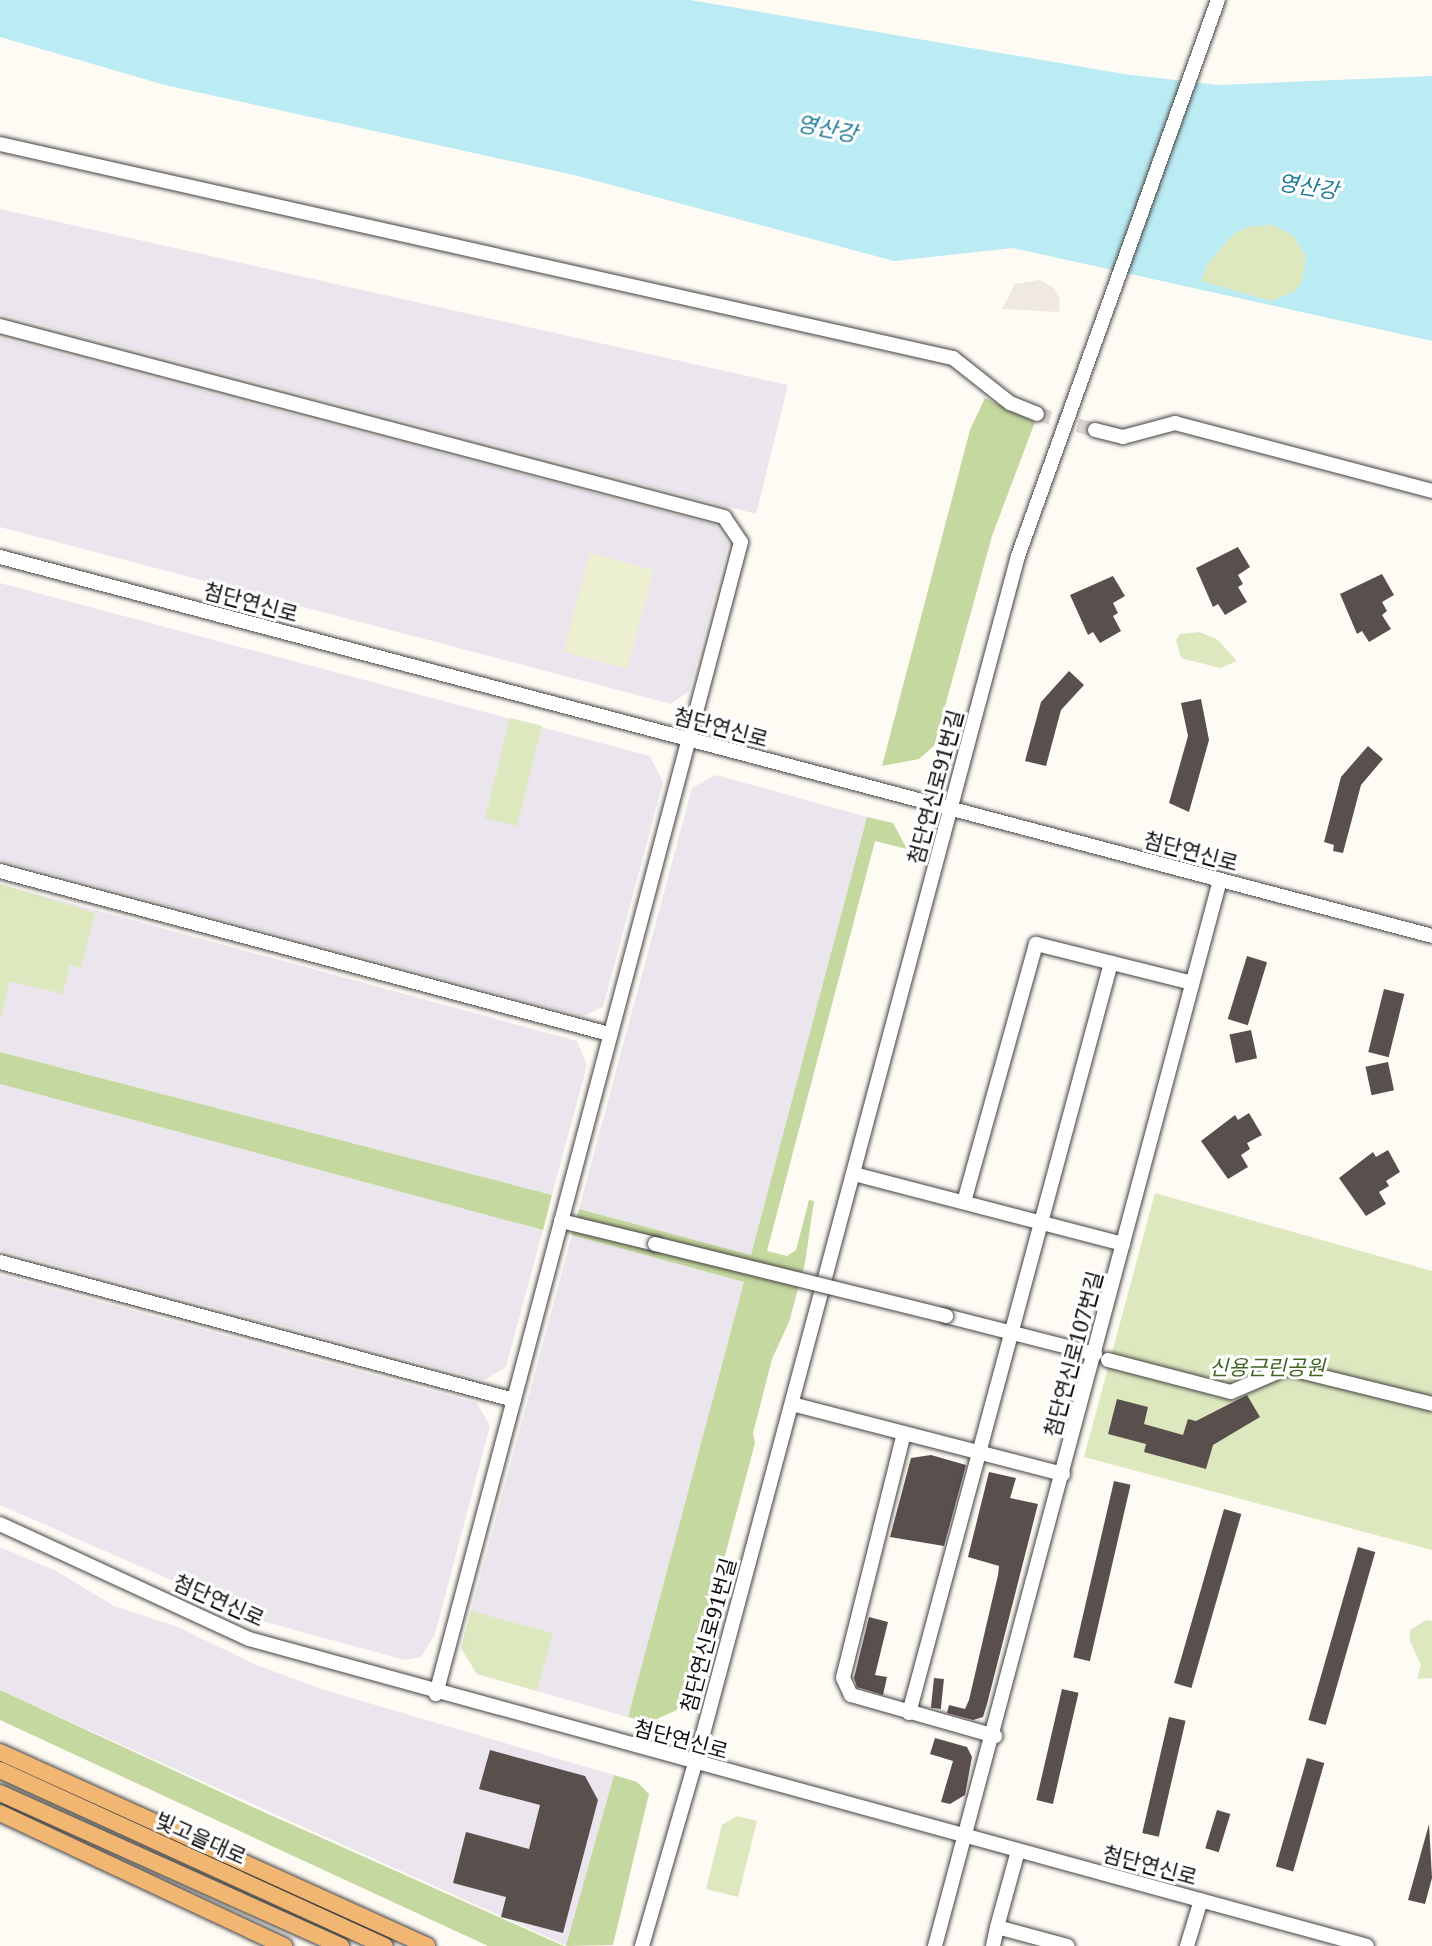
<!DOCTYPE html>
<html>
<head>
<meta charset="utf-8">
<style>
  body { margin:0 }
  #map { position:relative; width:1432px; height:1946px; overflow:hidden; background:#fefaf4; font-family:"Noto Serif","Noto Sans KR",serif }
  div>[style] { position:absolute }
  .industrial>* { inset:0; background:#ebe6ee }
  .green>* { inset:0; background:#dde8bf; transform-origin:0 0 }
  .forest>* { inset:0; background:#c5d89f }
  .pitch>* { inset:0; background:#ecf0d0; transform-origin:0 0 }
  .plaza>* { inset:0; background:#f0e9e2 }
  .water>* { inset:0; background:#bbebf3 }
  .building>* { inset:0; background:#594f4d; transform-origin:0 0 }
  .minor-tunnel>* { height:14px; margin-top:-7px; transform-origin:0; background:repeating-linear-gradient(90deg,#dad7d2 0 14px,transparent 0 21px) }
  .roads { filter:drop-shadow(0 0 2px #434343) drop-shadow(0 0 2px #434343) }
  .minor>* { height:14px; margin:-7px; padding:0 7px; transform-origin:7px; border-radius:7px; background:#fff }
  .major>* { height:16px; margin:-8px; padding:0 8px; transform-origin:8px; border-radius:8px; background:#f1b672 }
  .bridges { filter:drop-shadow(0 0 2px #434343) drop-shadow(0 0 2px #434343) }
  .minor-bridge>* { height:14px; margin:-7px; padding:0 7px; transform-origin:7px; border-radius:7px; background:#fff }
  span { translate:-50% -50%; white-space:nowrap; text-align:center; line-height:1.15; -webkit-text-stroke:6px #fff; paint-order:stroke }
  .street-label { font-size:21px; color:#101010 }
  .park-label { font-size:21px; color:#3f6623; font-style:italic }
  .water-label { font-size:22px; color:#1e7b96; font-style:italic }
</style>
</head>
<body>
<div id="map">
  <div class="industrial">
    <i style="clip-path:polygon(0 209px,788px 385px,756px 514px,0 314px)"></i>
    <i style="clip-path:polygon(0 338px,715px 525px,728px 544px,689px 691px,671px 704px,0 527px)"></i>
    <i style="clip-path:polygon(0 583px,650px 756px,663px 782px,603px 1007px,583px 1016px,0 860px)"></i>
    <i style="clip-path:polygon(716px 775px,867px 817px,751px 1255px,579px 1209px,692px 788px)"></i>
    <i style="clip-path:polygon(0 884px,577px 1041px,587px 1065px,552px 1195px,0 1052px)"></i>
    <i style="clip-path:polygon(0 1084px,543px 1230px,506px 1367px,484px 1380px,0 1250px)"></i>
    <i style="clip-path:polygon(572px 1235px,744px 1282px,628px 1717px,477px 1674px,461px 1648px)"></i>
    <i style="clip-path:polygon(0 1275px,477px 1403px,490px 1426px,435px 1634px,421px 1657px,405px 1660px,269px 1623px,0 1505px)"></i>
    <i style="clip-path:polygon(0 1547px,56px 1571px,114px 1606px,178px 1627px,254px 1664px,321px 1689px,614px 1775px,567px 1946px,0 1690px)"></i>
  </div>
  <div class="green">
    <i style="clip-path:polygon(1273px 225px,1294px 236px,1306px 257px,1302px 282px,1294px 292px,1271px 301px,1200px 281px,1208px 263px,1234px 234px,1248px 227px)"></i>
    <i style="clip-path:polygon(1200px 632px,1218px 640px,1237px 661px,1220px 668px,1181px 658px,1176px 640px,1180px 634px)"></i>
    <i style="left:510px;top:718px;width:33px;height:103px;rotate:14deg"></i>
    <i style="clip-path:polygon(0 884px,95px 913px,81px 968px,70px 965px,63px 994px,10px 981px,0 1021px)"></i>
    <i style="clip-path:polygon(1155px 1193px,1432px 1271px,1432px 1550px,1084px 1457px)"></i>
    <i style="clip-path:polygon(471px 1611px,553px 1633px,537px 1691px,477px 1674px,461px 1648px)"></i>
    <i style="clip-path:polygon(1426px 1620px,1432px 1621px,1432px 1678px,1417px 1679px,1421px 1665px,1410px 1641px,1410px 1630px)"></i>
    <i style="clip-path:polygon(737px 1816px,757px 1821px,738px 1897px,706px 1889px,722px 1825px)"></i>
  </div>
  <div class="forest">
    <i style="clip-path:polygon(985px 398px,1035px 422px,992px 536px,934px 746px,919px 759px,882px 766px,970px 430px)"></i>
    <i style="clip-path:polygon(867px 817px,893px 823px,907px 849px,875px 841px,767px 1251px,787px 1256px,796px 1250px,809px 1200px,814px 1201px,805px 1263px,789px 1322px,772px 1359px,753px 1433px,755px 1443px,716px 1589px,677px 1710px,650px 1722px,628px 1717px,744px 1282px,572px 1235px,579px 1209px,751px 1255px)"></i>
    <i style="clip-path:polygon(0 1052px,552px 1195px,543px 1230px,0 1084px)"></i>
    <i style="clip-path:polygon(0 1690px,266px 1813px,564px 1946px,488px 1946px,0 1720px)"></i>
    <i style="clip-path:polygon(614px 1775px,637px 1782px,649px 1794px,613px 1945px,566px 1946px)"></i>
  </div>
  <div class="pitch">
    <i style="left:590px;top:553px;width:66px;height:102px;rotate:15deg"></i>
  </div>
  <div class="plaza">
    <i style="clip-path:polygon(1040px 280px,1054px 288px,1060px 299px,1059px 312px,1002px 309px,1015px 284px)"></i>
  </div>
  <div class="water">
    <i style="clip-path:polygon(evenodd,0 0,690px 0,1124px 74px,1218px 85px,1432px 76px,1432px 341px,1013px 248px,894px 261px,574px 175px,165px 85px,0 37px,0 0,1273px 225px,1294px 236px,1306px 257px,1302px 282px,1294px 292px,1271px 301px,1201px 281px,1208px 263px,1234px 234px,1248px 227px,1273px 225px)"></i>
  </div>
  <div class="building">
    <i style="clip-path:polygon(1238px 547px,1250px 567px,1238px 575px,1243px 584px,1238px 587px,1247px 602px,1225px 615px,1218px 604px,1213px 607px,1196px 568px)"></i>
    <i style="clip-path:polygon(1382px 574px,1394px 595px,1382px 602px,1387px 611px,1382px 615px,1391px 629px,1369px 642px,1362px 631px,1357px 634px,1340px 594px)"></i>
    <i style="clip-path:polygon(1113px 576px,1125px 596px,1113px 603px,1118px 613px,1113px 616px,1121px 631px,1100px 643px,1093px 632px,1088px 635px,1070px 595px)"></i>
    <i style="clip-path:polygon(1069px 671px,1084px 685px,1061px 710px,1046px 766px,1025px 761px,1041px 702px)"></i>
    <i style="clip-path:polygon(1201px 699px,1209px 740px,1189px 812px,1169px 803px,1188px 736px,1181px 703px)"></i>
    <i style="clip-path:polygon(1368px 746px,1383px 759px,1361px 785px,1343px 853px,1333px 851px,1334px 845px,1324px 842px,1341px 777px)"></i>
    <i style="left:1247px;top:956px;width:21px;height:66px;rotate:17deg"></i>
    <i style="left:1384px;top:989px;width:21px;height:65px;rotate:14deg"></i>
    <i style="left:1251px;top:1030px;width:29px;height:22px;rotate:78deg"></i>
    <i style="left:1388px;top:1062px;width:29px;height:23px;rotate:78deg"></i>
    <i style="clip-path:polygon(1249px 1113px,1262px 1135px,1247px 1143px,1250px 1149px,1241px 1155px,1248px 1167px,1228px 1179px,1201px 1141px,1235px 1115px,1238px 1120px)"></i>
    <i style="clip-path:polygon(1388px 1150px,1400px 1172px,1386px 1181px,1389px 1186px,1379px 1192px,1386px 1204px,1366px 1216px,1339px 1178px,1373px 1152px,1376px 1157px)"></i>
    <i style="clip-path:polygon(1247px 1395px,1260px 1417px,1213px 1445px,1206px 1469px,1144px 1452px,1146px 1444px,1108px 1434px,1117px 1399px,1148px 1407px,1144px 1424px,1183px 1435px,1188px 1419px,1196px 1421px)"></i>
    <i style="clip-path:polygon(931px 1455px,966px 1465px,944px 1546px,890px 1537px,911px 1458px)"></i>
    <i style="clip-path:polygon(989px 1472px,1016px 1478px,1010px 1498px,1038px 1504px,987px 1704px,983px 1717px,973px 1720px,947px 1713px,949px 1705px,965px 1709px,969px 1700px,998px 1575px,999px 1566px,968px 1557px)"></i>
    <i style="left:1114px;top:1481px;width:17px;height:181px;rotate:13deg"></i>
    <i style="left:1224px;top:1509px;width:18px;height:181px;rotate:16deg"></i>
    <i style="left:1358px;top:1547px;width:18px;height:180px;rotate:16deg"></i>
    <i style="clip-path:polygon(869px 1617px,888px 1622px,875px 1675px,887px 1677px,883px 1695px,857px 1687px,854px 1678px)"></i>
    <i style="left:934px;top:1678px;width:10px;height:30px;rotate:6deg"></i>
    <i style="left:1062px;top:1689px;width:17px;height:114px;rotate:13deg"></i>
    <i style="left:1169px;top:1717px;width:17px;height:119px;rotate:13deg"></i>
    <i style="clip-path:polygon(935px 1738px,967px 1747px,972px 1757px,965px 1795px,950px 1804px,941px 1802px,953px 1761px,930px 1754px)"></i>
    <i style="clip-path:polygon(490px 1750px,585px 1776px,598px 1800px,563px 1933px,501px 1917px,506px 1897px,453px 1883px,466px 1832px,529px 1849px,540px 1805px,479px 1789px)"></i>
    <i style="left:1307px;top:1758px;width:18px;height:113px;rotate:16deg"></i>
    <i style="left:1217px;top:1810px;width:14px;height:40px;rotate:17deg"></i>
    <i style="clip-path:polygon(1429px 1824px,1432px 1878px,1425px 1904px,1408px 1900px)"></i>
  </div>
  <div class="minor-tunnel">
    <i style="left:1037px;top:414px;width:60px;rotate:15.4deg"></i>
  </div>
  <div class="roads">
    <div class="minor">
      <i style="left:0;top:144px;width:977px;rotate:12.66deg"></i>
      <i style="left:953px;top:358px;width:73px;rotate:38.3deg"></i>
      <i style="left:1010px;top:403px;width:29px;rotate:22deg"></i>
      <i style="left:0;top:326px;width:749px;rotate:14.78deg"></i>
      <i style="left:724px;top:517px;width:30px;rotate:56deg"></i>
      <i style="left:741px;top:542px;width:1192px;rotate:104.83deg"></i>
      <i style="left:1095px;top:430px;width:29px;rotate:14deg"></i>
      <i style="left:1123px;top:437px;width:54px;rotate:-15.1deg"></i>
      <i style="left:1175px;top:423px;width:266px;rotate:14.8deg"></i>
      <i style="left:0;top:557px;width:1481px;rotate:14.82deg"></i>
      <i style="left:0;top:871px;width:630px;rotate:14.98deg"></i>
      <i style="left:854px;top:1174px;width:278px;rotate:14.6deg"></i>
      <i style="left:964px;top:1202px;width:268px;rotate:-74.4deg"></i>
      <i style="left:1036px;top:944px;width:161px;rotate:14deg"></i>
      <i style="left:561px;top:1221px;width:97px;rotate:13.7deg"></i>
      <i style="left:0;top:1262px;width:532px;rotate:15.03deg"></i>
      <i style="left:946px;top:1316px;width:154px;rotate:14.3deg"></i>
      <i style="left:1108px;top:1360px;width:127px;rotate:14.6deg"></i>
      <i style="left:1231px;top:1392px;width:61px;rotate:-23.2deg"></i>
      <i style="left:1287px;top:1368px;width:149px;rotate:13.9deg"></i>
      <i style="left:792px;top:1404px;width:280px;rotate:14.5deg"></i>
      <i style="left:904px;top:1433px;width:252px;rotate:104deg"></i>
      <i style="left:843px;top:1678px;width:19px;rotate:65deg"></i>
      <i style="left:851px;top:1695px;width:150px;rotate:15.9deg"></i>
      <i style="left:0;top:1524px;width:274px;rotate:24.8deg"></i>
      <i style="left:249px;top:1639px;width:1159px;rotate:15.35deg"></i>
      <i style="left:909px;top:1713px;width:777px;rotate:-74.93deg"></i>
      <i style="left:997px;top:1927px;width:79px;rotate:-74.6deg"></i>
      <i style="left:642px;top:1946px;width:190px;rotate:-73.8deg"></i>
      <i style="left:695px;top:1764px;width:1250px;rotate:-75.03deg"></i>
      <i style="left:1018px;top:556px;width:591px;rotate:-70.22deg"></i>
      <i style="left:935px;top:1946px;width:1103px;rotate:-75.03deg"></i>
      <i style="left:993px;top:1946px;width:19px;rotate:-78deg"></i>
      <i style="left:997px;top:1927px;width:73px;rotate:15deg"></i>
      <i style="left:1187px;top:1946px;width:48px;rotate:-73.1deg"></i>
    </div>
    <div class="major">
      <i style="left:0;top:1752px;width:469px;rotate:24.4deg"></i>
      <i style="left:0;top:1770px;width:423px;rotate:24.6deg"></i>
      <i style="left:0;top:1793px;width:374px;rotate:24.2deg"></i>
      <i style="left:0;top:1813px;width:314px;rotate:25.1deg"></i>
    </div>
  </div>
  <div class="bridges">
    <div class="minor-bridge">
      <i style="left:655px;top:1244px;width:300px;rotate:13.9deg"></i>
    </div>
  </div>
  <div class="street-label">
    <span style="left:251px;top:602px;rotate:15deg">첨단연신로</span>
    <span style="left:721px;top:727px;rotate:15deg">첨단연신로</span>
    <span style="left:935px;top:787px;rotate:-75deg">첨단연신로91번길</span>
    <span style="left:1191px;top:851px;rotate:15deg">첨단연신로</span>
    <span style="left:1073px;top:1354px;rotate:-75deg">첨단연신로107번길</span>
    <span style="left:219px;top:1600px;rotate:24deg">첨단연신로</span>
    <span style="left:708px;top:1635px;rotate:-75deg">첨단연신로91번길</span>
    <span style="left:681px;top:1739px;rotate:15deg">첨단연신로</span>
    <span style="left:201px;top:1838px;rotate:24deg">빛고을대로</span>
    <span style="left:1150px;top:1865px;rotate:15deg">첨단연신로</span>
  </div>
  <div class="park-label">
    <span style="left:1267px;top:1367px">신용근린공원</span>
  </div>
  <div class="water-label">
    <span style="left:827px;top:128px;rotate:11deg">영산강</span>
    <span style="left:1308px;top:186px;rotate:9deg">영산강</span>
  </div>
</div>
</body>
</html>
